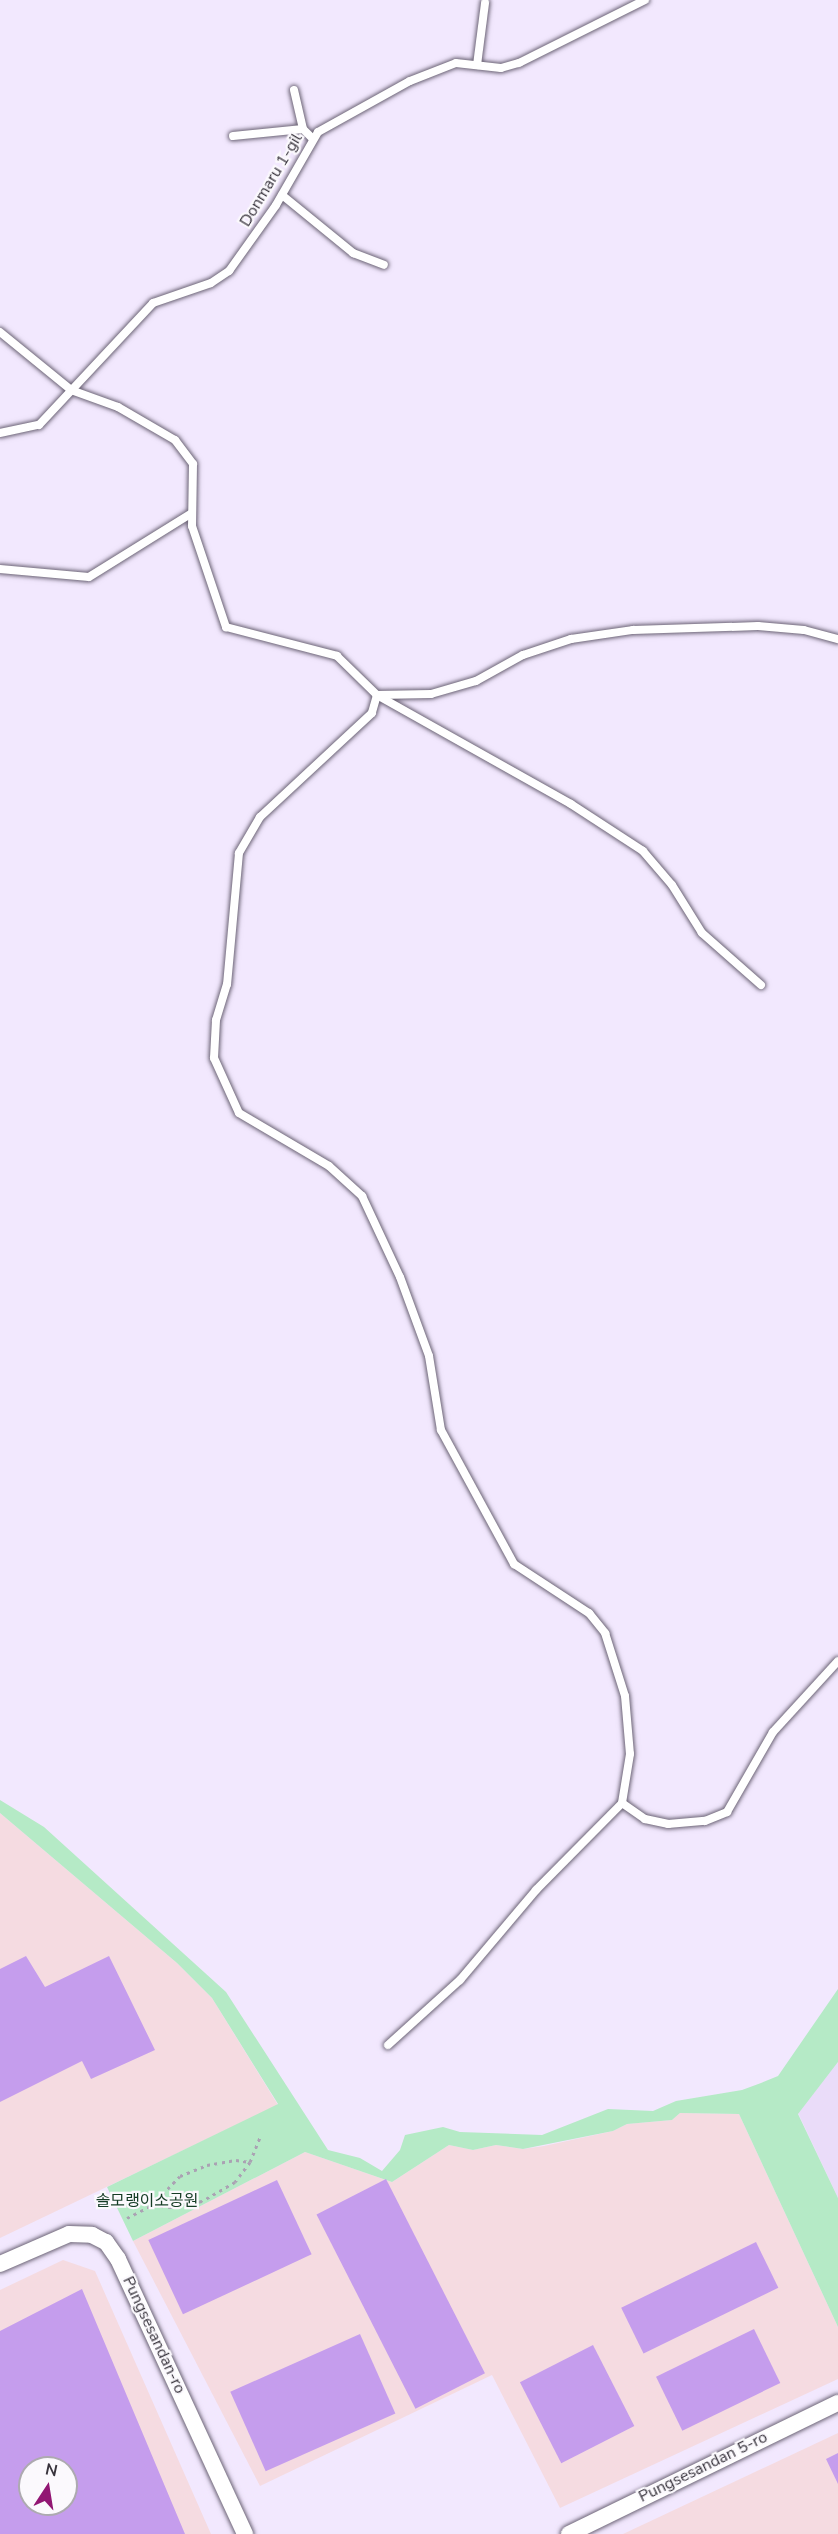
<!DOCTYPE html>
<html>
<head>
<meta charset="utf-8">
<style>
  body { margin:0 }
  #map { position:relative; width:838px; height:2534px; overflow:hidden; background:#f2e8fe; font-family:"Nunito Sans","Noto Sans KR",sans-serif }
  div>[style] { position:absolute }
  .built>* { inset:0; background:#eadcf9 }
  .industrial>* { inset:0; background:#f5dbe1 }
  .green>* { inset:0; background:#b5eac6 }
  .building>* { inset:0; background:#c59ded; transform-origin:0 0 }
  .path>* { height:3px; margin-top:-1.5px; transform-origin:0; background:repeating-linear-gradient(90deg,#aaa2b3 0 3px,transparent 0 7.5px) }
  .roads { filter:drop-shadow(0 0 2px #6c6476) drop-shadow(0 0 2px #6c6476) }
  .lane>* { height:8px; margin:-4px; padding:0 4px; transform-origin:4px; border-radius:4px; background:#fff }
  .street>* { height:16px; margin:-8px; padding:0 8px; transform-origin:8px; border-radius:8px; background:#fff }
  span { translate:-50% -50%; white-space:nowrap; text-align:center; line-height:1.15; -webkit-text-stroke:4.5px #fbf9fd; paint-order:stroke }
  .street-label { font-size:16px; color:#38343d }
  .park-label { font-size:16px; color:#153c25 }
  .north { position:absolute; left:18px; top:2456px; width:60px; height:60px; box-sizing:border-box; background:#fbf9fd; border:2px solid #adaab0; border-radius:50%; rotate:12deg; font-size:16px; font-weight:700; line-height:24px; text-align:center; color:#38343d }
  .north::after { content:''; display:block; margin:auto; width:21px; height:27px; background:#921673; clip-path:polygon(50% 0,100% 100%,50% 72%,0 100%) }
</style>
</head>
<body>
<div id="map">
  <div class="built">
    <i style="clip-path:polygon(838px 2062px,838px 2198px,798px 2113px)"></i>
  </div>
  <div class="industrial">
    <i style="clip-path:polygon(0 1813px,177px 1963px,212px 1998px,278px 2105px,0 2238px)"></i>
    <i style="clip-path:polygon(680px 2113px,739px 2114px,838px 2327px,838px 2379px,560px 2508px,492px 2375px,260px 2486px,133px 2241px,305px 2152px,392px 2182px,449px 2145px,473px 2150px,496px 2145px,523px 2149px,544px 2146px,613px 2131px,627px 2124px,672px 2120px)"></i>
    <i style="clip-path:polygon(evenodd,63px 2260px,95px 2271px,211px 2534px,0 2534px,0 2290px,63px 2260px,30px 2468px,66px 2468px,66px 2504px,30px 2504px,30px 2468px)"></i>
    <i style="clip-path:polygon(838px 2433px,838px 2534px,623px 2534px)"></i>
  </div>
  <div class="green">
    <i style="clip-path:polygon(0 1800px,44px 1827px,226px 1992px,328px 2150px,360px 2158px,382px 2171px,400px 2150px,405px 2135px,443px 2127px,460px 2132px,542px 2135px,608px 2109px,653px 2111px,676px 2101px,742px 2090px,761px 2083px,778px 2076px,838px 1989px,838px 2062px,798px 2114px,838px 2198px,838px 2327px,739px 2114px,680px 2113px,672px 2120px,627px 2124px,613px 2131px,523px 2149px,496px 2145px,473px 2150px,449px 2145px,392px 2182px,305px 2152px,133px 2241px,107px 2187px,278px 2104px,212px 1998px,177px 1963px,0 1813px)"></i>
  </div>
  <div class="building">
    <i style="clip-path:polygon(26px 1956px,45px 1987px,109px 1956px,155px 2050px,91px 2079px,82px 2061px,0 2102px,0 1969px)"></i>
    <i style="left:386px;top:2179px;width:218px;height:78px;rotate:63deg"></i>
    <i style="left:277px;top:2180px;width:82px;height:142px;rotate:65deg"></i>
    <i style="left:756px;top:2242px;width:51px;height:150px;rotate:64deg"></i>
    <i style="clip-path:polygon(evenodd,82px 2289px,185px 2534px,0 2534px,0 2331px,82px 2289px,30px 2468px,66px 2468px,66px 2504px,30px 2504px,30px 2468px)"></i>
    <i style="left:754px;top:2329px;width:60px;height:109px;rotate:64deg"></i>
    <i style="left:360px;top:2334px;width:87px;height:142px;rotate:66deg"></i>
    <i style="left:593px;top:2345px;width:91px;height:82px;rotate:63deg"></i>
    <i style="clip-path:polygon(838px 2453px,838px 2484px,826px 2459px)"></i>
  </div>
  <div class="path">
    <i style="left:250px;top:2162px;width:27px;rotate:-68deg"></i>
    <i style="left:127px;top:2218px;width:28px;rotate:-27deg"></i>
    <i style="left:152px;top:2205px;width:40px;rotate:-46deg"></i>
    <i style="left:180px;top:2176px;width:29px;rotate:-22deg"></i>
    <i style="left:207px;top:2165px;width:29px;rotate:-10deg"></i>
    <i style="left:236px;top:2160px;width:14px;rotate:8deg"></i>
    <i style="left:250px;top:2162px;width:25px;rotate:127deg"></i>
    <i style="left:235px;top:2182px;width:38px;rotate:150deg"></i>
    <i style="left:202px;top:2201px;width:32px;rotate:169deg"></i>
    <i style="left:171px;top:2207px;width:19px;rotate:-174deg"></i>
  </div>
  <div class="roads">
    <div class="lane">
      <i style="left:477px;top:65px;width:63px;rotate:-82.6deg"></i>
      <i style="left:294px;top:90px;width:40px;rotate:77deg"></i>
      <i style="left:303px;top:129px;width:14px;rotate:45deg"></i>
      <i style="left:233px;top:136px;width:70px;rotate:-5.7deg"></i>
      <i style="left:282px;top:195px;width:92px;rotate:39.2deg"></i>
      <i style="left:353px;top:253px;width:33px;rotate:21deg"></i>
      <i style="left:0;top:332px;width:92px;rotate:39.2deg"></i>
      <i style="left:71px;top:390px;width:50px;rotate:19.9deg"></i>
      <i style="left:118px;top:407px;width:66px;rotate:30.1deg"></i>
      <i style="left:175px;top:440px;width:30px;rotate:53deg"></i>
      <i style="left:193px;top:464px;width:62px;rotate:90.9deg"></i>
      <i style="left:192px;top:526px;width:107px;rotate:71.4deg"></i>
      <i style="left:226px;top:627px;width:115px;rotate:14.6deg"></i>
      <i style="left:337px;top:656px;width:56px;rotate:44.3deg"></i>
      <i style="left:377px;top:695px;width:54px;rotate:-1.1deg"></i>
      <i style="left:431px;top:694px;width:47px;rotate:-16.1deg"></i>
      <i style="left:476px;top:681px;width:54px;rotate:-29deg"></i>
      <i style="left:523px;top:655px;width:51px;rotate:-18.4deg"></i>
      <i style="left:571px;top:639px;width:63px;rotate:-8.3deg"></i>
      <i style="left:633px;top:630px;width:125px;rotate:-1.8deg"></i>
      <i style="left:758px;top:626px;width:46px;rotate:5deg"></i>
      <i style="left:804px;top:630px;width:35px;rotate:15deg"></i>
      <i style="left:0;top:433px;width:40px;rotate:-12deg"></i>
      <i style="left:39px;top:425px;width:167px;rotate:-46.9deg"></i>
      <i style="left:153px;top:303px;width:61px;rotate:-19deg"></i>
      <i style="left:211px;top:283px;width:22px;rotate:-34deg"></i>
      <i style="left:229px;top:271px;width:81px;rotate:-54.5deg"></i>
      <i style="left:276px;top:205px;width:84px;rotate:-60.1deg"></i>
      <i style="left:318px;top:132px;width:105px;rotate:-29deg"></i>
      <i style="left:410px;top:81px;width:49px;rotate:-21.4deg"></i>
      <i style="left:456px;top:63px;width:45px;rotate:6.3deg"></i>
      <i style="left:501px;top:68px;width:19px;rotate:-16deg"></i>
      <i style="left:519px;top:63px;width:141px;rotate:-26.6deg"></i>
      <i style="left:0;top:569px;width:89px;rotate:5.1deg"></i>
      <i style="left:89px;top:577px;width:121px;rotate:-31.9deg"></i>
      <i style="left:761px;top:985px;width:79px;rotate:-138.6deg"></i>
      <i style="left:702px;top:933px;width:57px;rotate:-122deg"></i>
      <i style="left:672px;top:885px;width:45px;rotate:-130.5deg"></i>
      <i style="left:643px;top:851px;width:86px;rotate:-146.9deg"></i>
      <i style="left:571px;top:804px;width:223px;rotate:-150.7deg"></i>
      <i style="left:377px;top:695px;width:19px;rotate:106deg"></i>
      <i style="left:372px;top:713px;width:153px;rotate:137.1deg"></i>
      <i style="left:260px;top:817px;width:42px;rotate:120.3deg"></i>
      <i style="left:239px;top:853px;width:132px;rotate:95.2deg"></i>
      <i style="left:227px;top:984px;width:38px;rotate:107deg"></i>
      <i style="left:216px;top:1020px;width:38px;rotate:93deg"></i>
      <i style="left:214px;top:1058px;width:60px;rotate:65.6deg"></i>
      <i style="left:239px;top:1113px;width:104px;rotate:30.5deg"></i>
      <i style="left:329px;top:1166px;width:45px;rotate:42.3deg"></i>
      <i style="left:362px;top:1196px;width:89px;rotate:64.9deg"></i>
      <i style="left:400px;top:1277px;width:84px;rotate:69.8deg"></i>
      <i style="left:429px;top:1356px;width:75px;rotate:80.8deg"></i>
      <i style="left:441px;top:1430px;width:153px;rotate:61.4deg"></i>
      <i style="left:514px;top:1564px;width:90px;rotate:33.2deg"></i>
      <i style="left:589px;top:1613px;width:26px;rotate:51deg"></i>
      <i style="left:605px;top:1633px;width:66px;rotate:72.4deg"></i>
      <i style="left:625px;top:1696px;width:58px;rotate:85.1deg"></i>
      <i style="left:630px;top:1754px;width:50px;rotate:99.3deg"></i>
      <i style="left:622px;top:1803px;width:28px;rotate:35deg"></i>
      <i style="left:645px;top:1819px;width:24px;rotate:12deg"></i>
      <i style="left:668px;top:1824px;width:37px;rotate:-5deg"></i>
      <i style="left:705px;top:1821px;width:24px;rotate:-22deg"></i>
      <i style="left:727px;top:1812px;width:92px;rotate:-60.1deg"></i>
      <i style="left:773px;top:1732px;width:96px;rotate:-47.5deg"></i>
      <i style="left:388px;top:2045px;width:97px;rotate:-42.1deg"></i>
      <i style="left:460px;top:1980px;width:118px;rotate:-49.8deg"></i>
      <i style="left:536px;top:1890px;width:122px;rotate:-45.3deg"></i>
    </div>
    <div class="street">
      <i style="left:0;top:2264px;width:75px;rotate:-23.5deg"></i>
      <i style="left:69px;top:2234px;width:23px;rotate:2deg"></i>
      <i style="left:92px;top:2235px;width:16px;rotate:27deg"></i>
      <i style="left:106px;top:2242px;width:21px;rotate:55deg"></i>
      <i style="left:118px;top:2259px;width:303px;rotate:65.2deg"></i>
      <i style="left:569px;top:2534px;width:299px;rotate:-26deg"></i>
    </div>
  </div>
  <div class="street-label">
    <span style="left:271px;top:180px;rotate:-59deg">Donmaru 1-gil</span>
    <span style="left:154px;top:2335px;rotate:65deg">Pungsesandan-ro</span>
    <span style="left:703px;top:2467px;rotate:-26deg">Pungsesandan 5-ro</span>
  </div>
  <div class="park-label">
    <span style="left:147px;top:2201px">솔모랭이소공원</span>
  </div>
  <div class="north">N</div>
</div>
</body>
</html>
